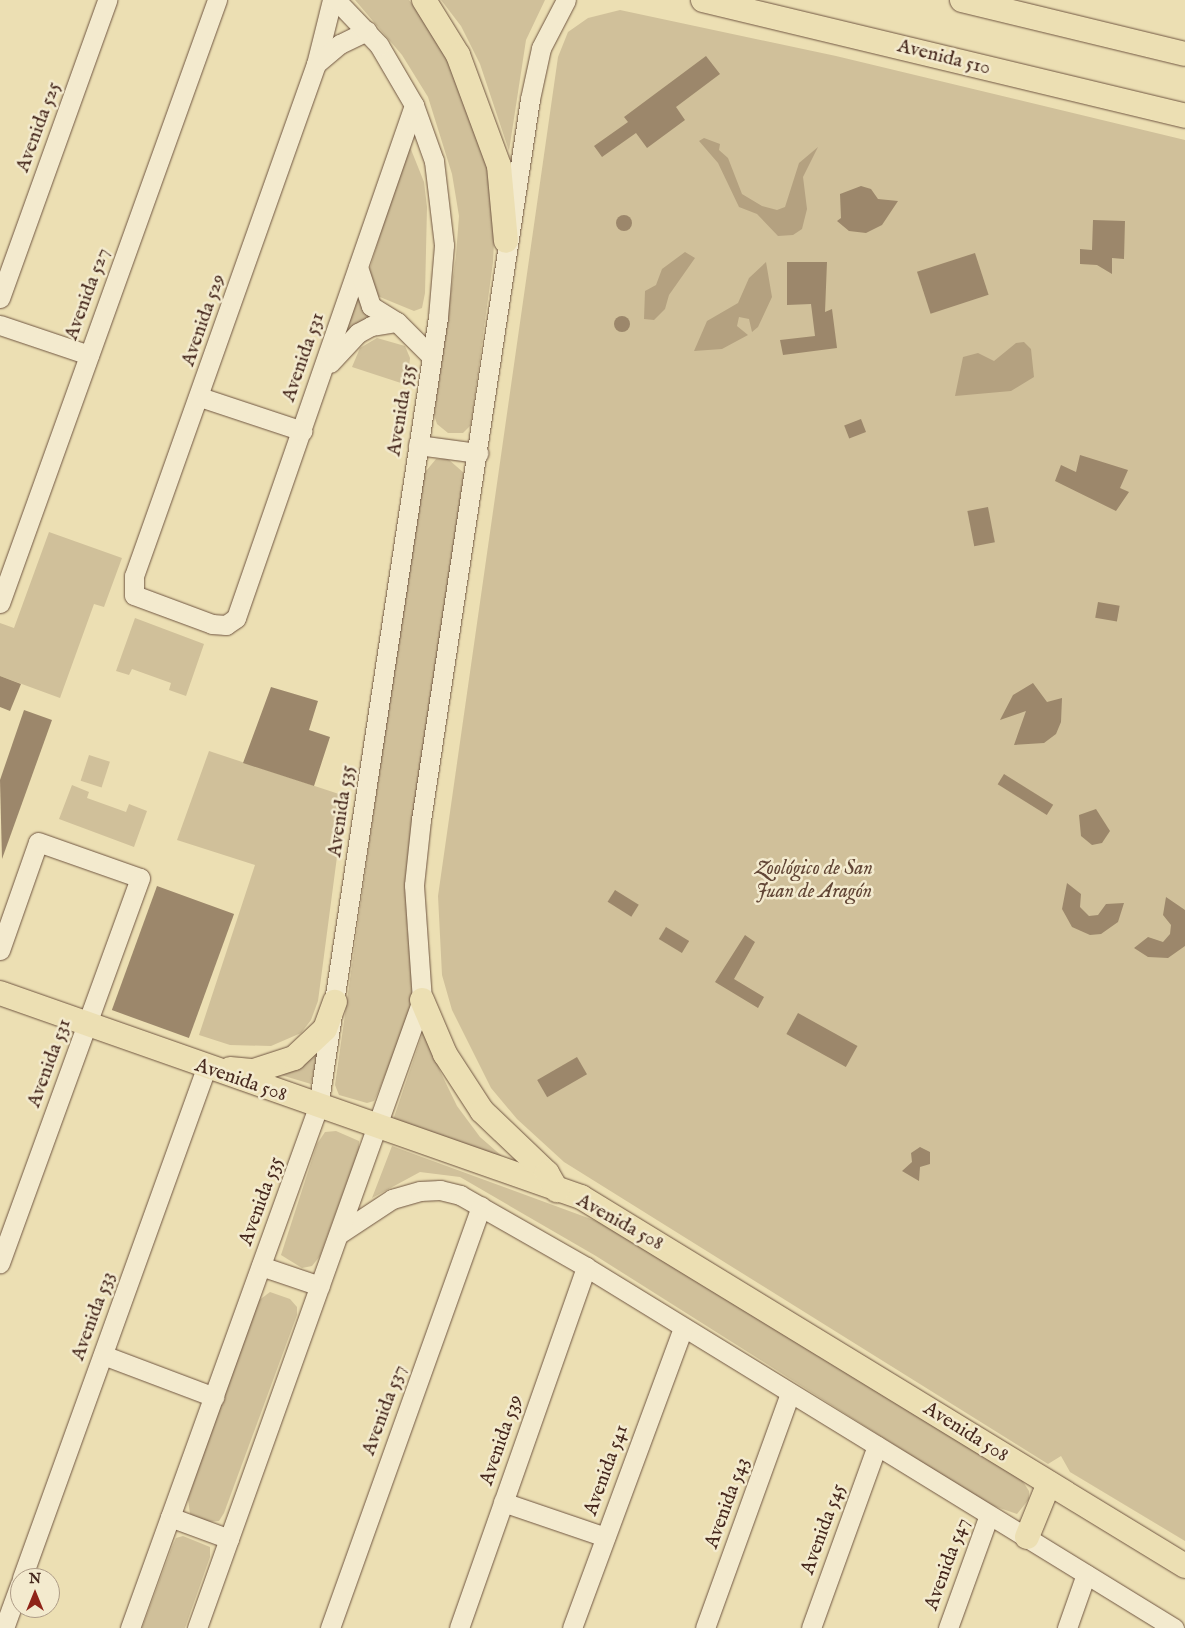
<!DOCTYPE html>
<html>
<head>
<meta charset="utf-8">
<style>
  body { margin:0 }
  #map { position:relative; width:1185px; height:1628px; overflow:hidden; background:#ecdfb3; font-family:"IM FELL English",serif }
  div>[style] { position:absolute }
  .green>* { inset:0; background:#d0c09a; transform-origin:0 0 }
  .water>* { inset:0; background:#b4a180 }
  .building>* { inset:0; background:#9c876b; transform-origin:0 0 }
  .round { border-radius:50% }
  .roads { filter:drop-shadow(0 0 1px #705642) drop-shadow(0 0 1px #705642) }
  .minor>* { height:19px; margin:-9.5px; padding:0 9.5px; transform-origin:9.5px; border-radius:9.5px; background:#f3eace }
  .major>* { height:24px; margin:-12px; padding:0 12px; transform-origin:12px; border-radius:12px; background:#ecdfb3 }
  span { translate:-50% -50%; white-space:nowrap; text-align:center; line-height:1.15; -webkit-text-stroke:5px #f3eace; paint-order:stroke }
  .street-label { font-size:20px; color:#46281d }
  .park-label { font-size:20px; color:#624636; font-style:italic }
  .north { position:absolute; left:10px; top:1568px; width:50px; height:50px; box-sizing:border-box; background:#f3eace; border:1px solid #ae9c87; border-radius:50%; rotate:0deg; font-size:14px; font-weight:700; line-height:20px; text-align:center; color:#46281d }
  .north::after { content:''; display:block; margin:auto; width:18px; height:22px; background:#8f2418; clip-path:polygon(50% 0,100% 100%,50% 72%,0 100%) }
</style>
</head>
<body>
<div id="map">
  <div class="green">
    <i style="clip-path:polygon(355px 0,409px 0,432px 28px,454px 69px,490px 176px,495px 220px,493px 262px,471px 425px,463px 433px,448px 433px,437px 424px,434px 415px,456px 255px,459px 216px,452px 174px,428px 97px,402px 55px)"></i>
    <i style="clip-path:polygon(441px 0,545px 0,526px 40px,509px 151px,480px 64px,461px 26px)"></i>
    <i style="clip-path:polygon(620px 10px,836px 56px,1185px 140px,1185px 1541px,1070px 1472px,1061px 1456px,1048px 1464px,564px 1162px,517px 1119px,491px 1088px,452px 1010px,442px 975px,438px 896px,558px 57px,568px 32px,588px 18px)"></i>
    <i style="clip-path:polygon(408px 142px,424px 182px,427px 207px,425px 293px,422px 308px,414px 311px,375px 295px,367px 278px)"></i>
    <i style="clip-path:polygon(356px 290px,377px 318px,343px 334px)"></i>
    <i style="clip-path:polygon(377px 338px,405px 346px,410px 358px,407px 385px,352px 367px,360px 348px)"></i>
    <i style="clip-path:polygon(436px 459px,448px 459px,464px 473px,409px 858px,407px 927px,414px 981px,409px 1014px,380px 1088px,374px 1101px,367px 1103px,339px 1095px,335px 1085px,421px 477px)"></i>
    <i style="clip-path:polygon(49px 532px,122px 558px,104px 607px,94px 604px,60px 698px,0 676px,0 623px,14px 628px)"></i>
    <i style="clip-path:polygon(135px 618px,204px 644px,186px 696px,169px 690px,171px 683px,132px 669px,129px 675px,116px 671px)"></i>
    <i style="clip-path:polygon(209px 751px,345px 796px,318px 1001px,311px 1020px,301px 1033px,271px 1046px,230px 1045px,199px 1035px,255px 865px,177px 840px)"></i>
    <i style="left:89px;top:755px;width:22px;height:27px;rotate:18deg"></i>
    <i style="clip-path:polygon(72px 785px,89px 792px,87px 798px,126px 812px,129px 804px,147px 811px,134px 847px,59px 819px)"></i>
    <i style="clip-path:polygon(426px 1023px,440px 1071px,457px 1106px,480px 1137px,503px 1157px,393px 1120px)"></i>
    <i style="clip-path:polygon(318px 1051px,311px 1084px,281px 1075px,304px 1064px)"></i>
    <i style="clip-path:polygon(336px 1131px,359px 1141px,359px 1149px,320px 1256px,312px 1266px,302px 1268px,281px 1255px,317px 1144px,325px 1132px)"></i>
    <i style="clip-path:polygon(392px 1146px,599px 1222px,1022px 1480px,1029px 1491px,1029px 1499px,1017px 1514px,988px 1504px,596px 1256px,460px 1177px,420px 1172px,372px 1198px)"></i>
    <i style="clip-path:polygon(270px 1292px,290px 1299px,297px 1307px,297px 1315px,224px 1513px,219px 1521px,208px 1522px,190px 1514px,188px 1499px,254px 1304px)"></i>
    <i style="clip-path:polygon(183px 1536px,210px 1547px,210px 1557px,185px 1628px,142px 1628px,172px 1547px,176px 1538px)"></i>
  </div>
  <div class="water">
    <i style="clip-path:polygon(704px 138px,720px 144px,719px 150px,728px 158px,742px 194px,762px 206px,777px 210px,785px 207px,799px 163px,818px 147px,803px 177px,807px 209px,802px 229px,793px 235px,778px 236px,757px 214px,739px 207px,718px 163px,699px 141px)"></i>
    <i style="clip-path:polygon(685px 252px,695px 258px,669px 295px,665px 309px,654px 320px,644px 319px,645px 291px,656px 285px,662px 269px)"></i>
    <i style="clip-path:polygon(766px 262px,772px 297px,758px 327px,752px 332px,749px 319px,739px 317px,737px 326px,748px 335px,722px 349px,694px 351px,707px 321px,738px 303px,749px 278px)"></i>
    <i style="clip-path:polygon(1024px 342px,1031px 349px,1034px 377px,1011px 391px,955px 396px,963px 357px,978px 353px,994px 361px,1016px 343px)"></i>
  </div>
  <div class="building">
    <i style="clip-path:polygon(706px 56px,720px 74px,676px 107px,685px 120px,647px 148px,636px 133px,602px 157px,594px 146px,628px 122px,624px 117px)"></i>
    <i style="clip-path:polygon(861px 186px,871px 189px,878px 199px,898px 201px,882px 225px,866px 233px,849px 231px,837px 221px,841px 218px,840px 194px)"></i>
    <i class="round" style="left:616px;top:215px;width:16px;height:16px"></i>
    <i style="clip-path:polygon(1093px 220px,1125px 221px,1124px 259px,1112px 258px,1112px 274px,1097px 265px,1080px 264px,1080px 249px,1092px 250px)"></i>
    <i style="left:975px;top:253px;width:44px;height:61px;rotate:72deg"></i>
    <i style="clip-path:polygon(787px 262px,827px 262px,825px 312px,832px 309px,837px 348px,783px 355px,780px 340px,815px 336px,811px 304px,787px 305px)"></i>
    <i class="round" style="left:614px;top:316px;width:16px;height:16px"></i>
    <i style="left:861px;top:419px;width:14px;height:18px;rotate:69deg"></i>
    <i style="clip-path:polygon(1080px 455px,1128px 470px,1120px 488px,1129px 492px,1116px 511px,1055px 481px,1061px 465px,1076px 472px)"></i>
    <i style="left:988px;top:507px;width:36px;height:21px;rotate:79deg"></i>
    <i style="left:1098px;top:602px;width:22px;height:16px;rotate:10deg"></i>
    <i style="clip-path:polygon(0 676px,21px 684px,10px 711px,0 707px)"></i>
    <i style="clip-path:polygon(1033px 683px,1047px 702px,1062px 698px,1061px 722px,1056px 734px,1044px 743px,1014px 745px,1026px 711px,1000px 720px,1013px 695px)"></i>
    <i style="clip-path:polygon(271px 687px,318px 701px,309px 730px,330px 737px,314px 786px,243px 763px)"></i>
    <i style="clip-path:polygon(24px 710px,52px 720px,2px 859px,0 780px)"></i>
    <i style="left:1004px;top:774px;width:58px;height:12px;rotate:32deg"></i>
    <i style="clip-path:polygon(1096px 809px,1110px 831px,1102px 843px,1092px 845px,1081px 836px,1079px 815px)"></i>
    <i style="clip-path:polygon(1067px 883px,1081px 894px,1080px 907px,1089px 916px,1098px 915px,1106px 904px,1124px 903px,1118px 922px,1101px 934px,1090px 935px,1072px 927px,1062px 909px)"></i>
    <i style="left:157px;top:886px;width:82px;height:132px;rotate:20deg"></i>
    <i style="left:615px;top:890px;width:28px;height:14px;rotate:32deg"></i>
    <i style="clip-path:polygon(1166px 897px,1185px 910px,1185px 946px,1168px 958px,1148px 957px,1134px 948px,1148px 937px,1163px 942px,1170px 934px,1171px 925px,1163px 915px)"></i>
    <i style="left:666px;top:927px;width:27px;height:14px;rotate:31deg"></i>
    <i style="clip-path:polygon(745px 935px,755px 942px,734px 979px,764px 997px,758px 1008px,715px 982px)"></i>
    <i style="left:798px;top:1013px;width:68px;height:24px;rotate:29deg"></i>
    <i style="left:577px;top:1057px;width:20px;height:46px;rotate:60deg"></i>
    <i style="clip-path:polygon(920px 1147px,930px 1152px,930px 1164px,920px 1167px,919px 1181px,902px 1171px,912px 1162px,911px 1153px)"></i>
  </div>
  <div class="roads">
    <div class="minor">
      <i style="left:332px;top:0;width:66px;rotate:104deg"></i>
      <i style="left:316px;top:64px;width:543px;rotate:109.57deg"></i>
      <i style="left:134px;top:576px;width:19px;rotate:90deg"></i>
      <i style="left:134px;top:595px;width:83px;rotate:20.4deg"></i>
      <i style="left:212px;top:624px;width:14px;rotate:4deg"></i>
      <i style="left:226px;top:625px;width:12px;rotate:-35deg"></i>
      <i style="left:236px;top:618px;width:543px;rotate:-70.86deg"></i>
      <i style="left:316px;top:64px;width:31px;rotate:-40deg"></i>
      <i style="left:340px;top:44px;width:30px;rotate:-26deg"></i>
      <i style="left:358px;top:267px;width:41px;rotate:71.6deg"></i>
      <i style="left:371px;top:306px;width:31px;rotate:32deg"></i>
      <i style="left:0;top:298px;width:317px;rotate:-70.2deg"></i>
      <i style="left:0;top:325px;width:94px;rotate:18.6deg"></i>
      <i style="left:330px;top:363px;width:41px;rotate:-47deg"></i>
      <i style="left:358px;top:333px;width:15px;rotate:-28deg"></i>
      <i style="left:371px;top:326px;width:26px;rotate:-9deg"></i>
      <i style="left:397px;top:322px;width:49px;rotate:45deg"></i>
      <i style="left:200px;top:397px;width:108px;rotate:18.4deg"></i>
      <i style="left:418px;top:445px;width:61px;rotate:7.6deg"></i>
      <i style="left:0;top:603px;width:641px;rotate:-70.21deg"></i>
      <i style="left:0;top:950px;width:114px;rotate:-70.6deg"></i>
      <i style="left:38px;top:842px;width:108px;rotate:19.4deg"></i>
      <i style="left:140px;top:878px;width:410px;rotate:110deg"></i>
      <i style="left:339px;top:1234px;width:64px;rotate:-33.4deg"></i>
      <i style="left:392px;top:1199px;width:29px;rotate:-16deg"></i>
      <i style="left:420px;top:1191px;width:20px;rotate:-3deg"></i>
      <i style="left:440px;top:1190px;width:21px;rotate:14deg"></i>
      <i style="left:460px;top:1195px;width:145px;rotate:29.7deg"></i>
      <i style="left:586px;top:1267px;width:690px;rotate:31.55deg"></i>
      <i style="left:261px;top:1266px;width:62px;rotate:18.7deg"></i>
      <i style="left:103px;top:1355px;width:119px;rotate:20.7deg"></i>
      <i style="left:503px;top:1502px;width:108px;rotate:18.9deg"></i>
      <i style="left:170px;top:1517px;width:63px;rotate:20.4deg"></i>
      <i style="left:22px;top:1578px;width:542px;rotate:-70.16deg"></i>
      <i style="left:4px;top:1628px;width:47px;rotate:-70deg"></i>
      <i style="left:130px;top:1628px;width:554px;rotate:-70.16deg"></i>
      <i style="left:318px;top:1107px;width:799px;rotate:-81.36deg"></i>
      <i style="left:438px;top:317px;width:72px;rotate:-85.2deg"></i>
      <i style="left:444px;top:245px;width:85px;rotate:-96.8deg"></i>
      <i style="left:434px;top:161px;width:59px;rotate:-109.7deg"></i>
      <i style="left:414px;top:105px;width:69px;rotate:-120.3deg"></i>
      <i style="left:379px;top:45px;width:62px;rotate:-133.7deg"></i>
      <i style="left:197px;top:1628px;width:667px;rotate:-70.29deg"></i>
      <i style="left:422px;top:1000px;width:115px;rotate:-94deg"></i>
      <i style="left:414px;top:885px;width:65px;rotate:-83.9deg"></i>
      <i style="left:421px;top:820px;width:729px;rotate:-81.4deg"></i>
      <i style="left:530px;top:99px;width:52px;rotate:-77.8deg"></i>
      <i style="left:541px;top:48px;width:54px;rotate:-62.5deg"></i>
      <i style="left:330px;top:1628px;width:448px;rotate:-70.3deg"></i>
      <i style="left:459px;top:1628px;width:383px;rotate:-70.6deg"></i>
      <i style="left:572px;top:1628px;width:320px;rotate:-69.7deg"></i>
      <i style="left:705px;top:1628px;width:250px;rotate:-70.1deg"></i>
      <i style="left:811px;top:1628px;width:194px;rotate:-70.1deg"></i>
      <i style="left:948px;top:1628px;width:120px;rotate:-70.1deg"></i>
      <i style="left:1067px;top:1628px;width:57px;rotate:-70.6deg"></i>
    </div>
    <div class="major">
      <i style="left:424px;top:0;width:65px;rotate:58.3deg"></i>
      <i style="left:458px;top:55px;width:118px;rotate:69.7deg"></i>
      <i style="left:499px;top:166px;width:75px;rotate:84.7deg"></i>
      <i style="left:703px;top:0;width:496px;rotate:13.5deg"></i>
      <i style="left:962px;top:0;width:229px;rotate:13.6deg"></i>
      <i style="left:0;top:993px;width:616px;rotate:19.35deg"></i>
      <i style="left:581px;top:1197px;width:708px;rotate:31.42deg"></i>
      <i style="left:422px;top:1000px;width:59px;rotate:66.9deg"></i>
      <i style="left:445px;top:1054px;width:68px;rotate:57deg"></i>
      <i style="left:482px;top:1111px;width:90px;rotate:43.6deg"></i>
      <i style="left:547px;top:1173px;width:20px;rotate:60deg"></i>
      <i style="left:230px;top:1069px;width:24px;rotate:5deg"></i>
      <i style="left:254px;top:1071px;width:42px;rotate:-18deg"></i>
      <i style="left:294px;top:1058px;width:42px;rotate:-43.1deg"></i>
      <i style="left:325px;top:1029px;width:29px;rotate:-70deg"></i>
      <i style="left:1027px;top:1537px;width:58px;rotate:-67.8deg"></i>
    </div>
  </div>
  <div class="street-label">
    <span style="left:944px;top:57px;rotate:14deg">Avenida 510</span>
    <span style="left:38px;top:127px;rotate:-70deg">Avenida 525</span>
    <span style="left:87px;top:294px;rotate:-70deg">Avenida 527</span>
    <span style="left:203px;top:320px;rotate:-71deg">Avenida 529</span>
    <span style="left:303px;top:357px;rotate:-71deg">Avenida 531</span>
    <span style="left:401px;top:410px;rotate:-81deg">Avenida 535</span>
    <span style="left:341px;top:811px;rotate:-82deg">Avenida 535</span>
    <span style="left:49px;top:1063px;rotate:-70deg">Avenida 531</span>
    <span style="left:241px;top:1080px;rotate:19deg">Avenida 508</span>
    <span style="left:261px;top:1201px;rotate:-70deg">Avenida 535</span>
    <span style="left:620px;top:1222px;rotate:29deg">Avenida 508</span>
    <span style="left:93px;top:1316px;rotate:-70deg">Avenida 533</span>
    <span style="left:384px;top:1410px;rotate:-70deg">Avenida 537</span>
    <span style="left:966px;top:1432px;rotate:32deg">Avenida 508</span>
    <span style="left:501px;top:1440px;rotate:-71deg">Avenida 539</span>
    <span style="left:606px;top:1470px;rotate:-70deg">Avenida 541</span>
    <span style="left:727px;top:1503px;rotate:-70deg">Avenida 543</span>
    <span style="left:823px;top:1529px;rotate:-70deg">Avenida 545</span>
    <span style="left:947px;top:1564px;rotate:-70deg">Avenida 547</span>
  </div>
  <div class="park-label">
    <span style="left:814px;top:880px">Zoológico de San<br>Juan de Aragón</span>
  </div>
  <div class="north">N</div>
</div>
</body>
</html>
